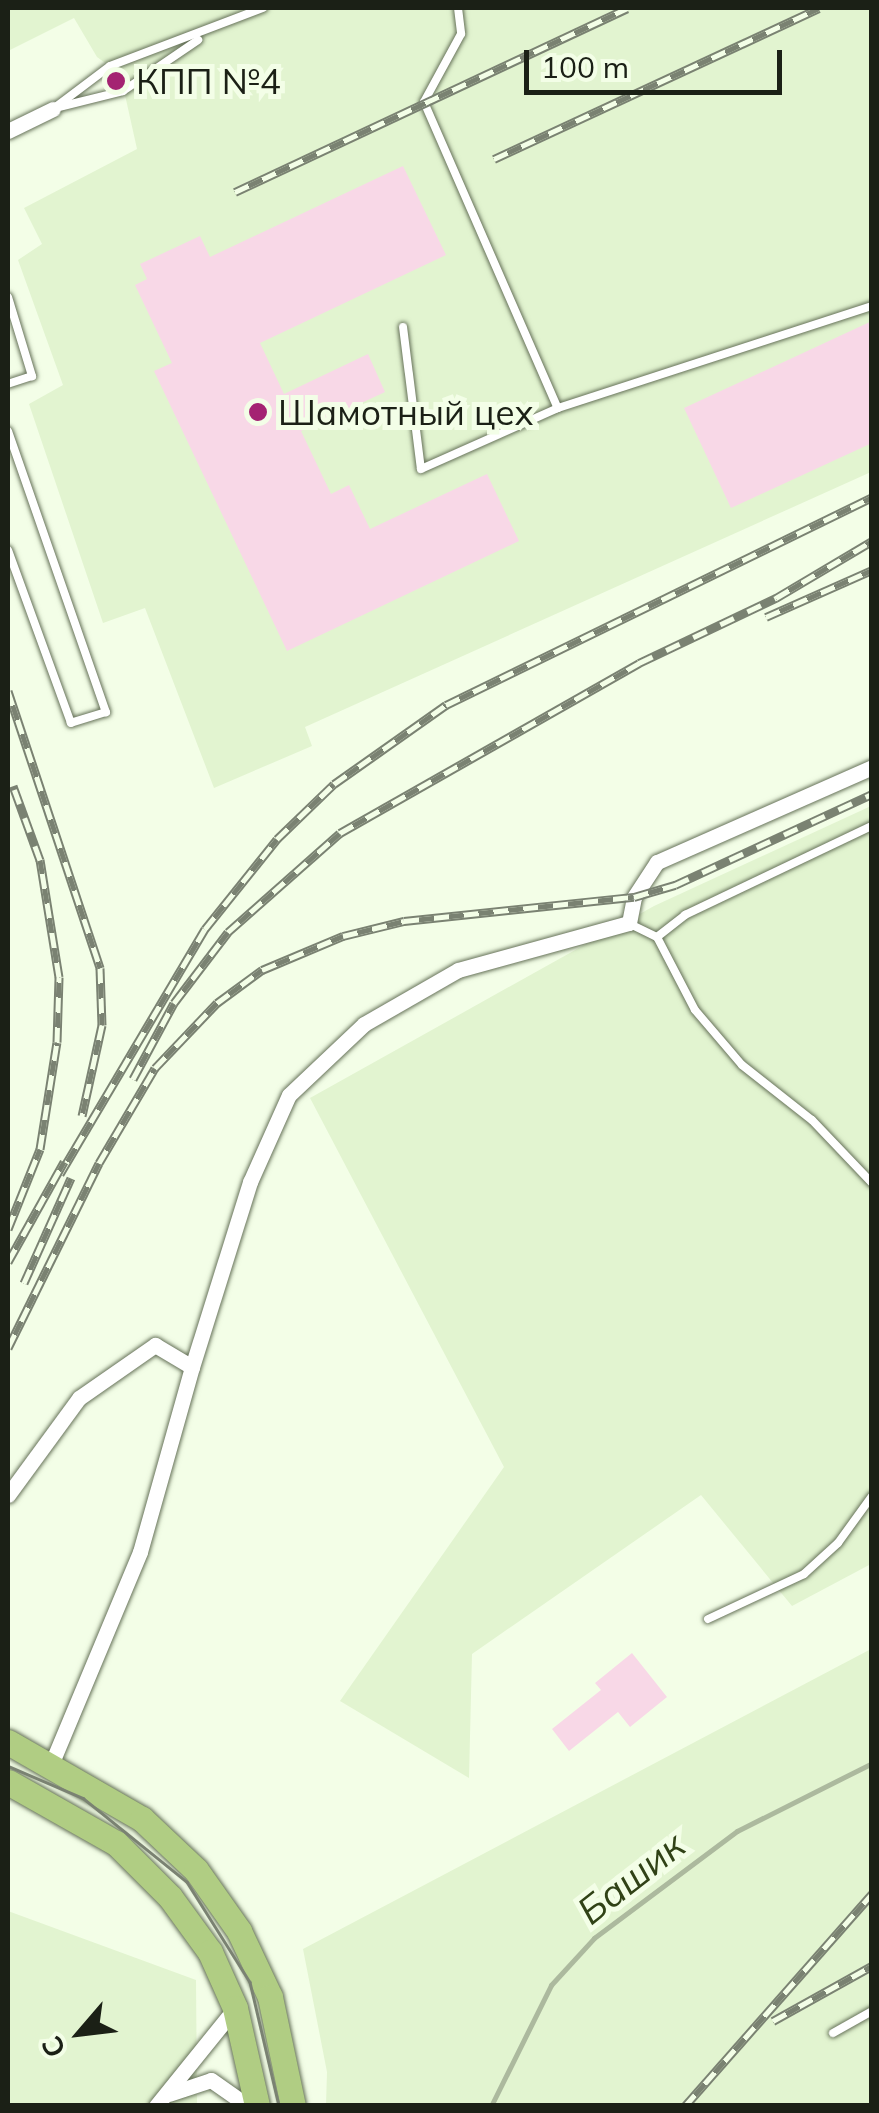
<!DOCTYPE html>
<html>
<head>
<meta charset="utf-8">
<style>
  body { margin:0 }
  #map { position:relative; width:879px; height:2113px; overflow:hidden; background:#f3fee7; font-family:Mulish,sans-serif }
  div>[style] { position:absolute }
  .built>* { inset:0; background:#e2f4d0 }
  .stream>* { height:5px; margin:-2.5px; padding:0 2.5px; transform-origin:2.5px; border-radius:2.5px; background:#acb99e }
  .building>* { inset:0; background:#f8d8e7 }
  .roads { filter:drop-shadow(0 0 2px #667259) drop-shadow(0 0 2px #667259) }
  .service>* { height:8px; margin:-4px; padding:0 4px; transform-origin:4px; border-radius:4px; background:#fff }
  .minor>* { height:15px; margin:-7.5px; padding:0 7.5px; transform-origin:7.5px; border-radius:7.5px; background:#fff }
  .primary>* { height:25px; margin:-12.5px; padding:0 12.5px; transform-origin:12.5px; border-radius:12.5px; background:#b0cd83 }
  .tram>* { height:2.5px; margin:-1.25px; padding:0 1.25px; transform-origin:1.25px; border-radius:1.25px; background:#7a8272 }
  .rail>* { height:9px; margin-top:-4.5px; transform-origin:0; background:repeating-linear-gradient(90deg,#f3fee7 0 15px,#7a8272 0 30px); box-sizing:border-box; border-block:2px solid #7a8272 }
  .dots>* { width:28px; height:28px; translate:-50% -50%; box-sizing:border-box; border:5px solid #f3fee7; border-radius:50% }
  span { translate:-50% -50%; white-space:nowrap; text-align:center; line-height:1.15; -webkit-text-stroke:10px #f3fee7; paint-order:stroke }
  .poi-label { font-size:35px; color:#1b2016 }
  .left { translate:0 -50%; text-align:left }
  .water-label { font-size:38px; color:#304216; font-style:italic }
  .frame { position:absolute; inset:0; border:10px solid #1b2016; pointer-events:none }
  .north { position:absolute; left:30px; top:1983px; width:100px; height:100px; -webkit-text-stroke:8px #f3fee7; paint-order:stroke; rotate:242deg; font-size:28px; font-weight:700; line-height:40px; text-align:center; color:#1b2016 }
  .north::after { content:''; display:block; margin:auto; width:35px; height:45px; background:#1b2016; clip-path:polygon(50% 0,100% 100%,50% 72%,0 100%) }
  .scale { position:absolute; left:524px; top:50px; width:258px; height:45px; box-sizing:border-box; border:5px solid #1b2016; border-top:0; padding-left:12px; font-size:30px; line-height:35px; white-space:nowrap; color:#1b2016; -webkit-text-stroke:8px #f3fee7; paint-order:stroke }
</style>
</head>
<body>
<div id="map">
  <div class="built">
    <i style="clip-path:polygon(8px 8px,871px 8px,871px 472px,305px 727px,312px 746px,214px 788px,145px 608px,103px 623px,29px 404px,63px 385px,18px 260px,42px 244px,24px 208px,137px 149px,123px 86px,114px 91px,107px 77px,118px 72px,97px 57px,74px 18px,8px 51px)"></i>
    <i style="clip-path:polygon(871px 806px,871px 1564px,792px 1606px,701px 1495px,472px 1654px,469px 1778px,340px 1701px,504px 1467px,310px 1098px,654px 906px)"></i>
    <i style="clip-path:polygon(871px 1649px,871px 2105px,326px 2105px,327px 2072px,303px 1949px)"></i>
    <i style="clip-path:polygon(8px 1911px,196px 1980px,197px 2105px,8px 2105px)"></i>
  </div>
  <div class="stream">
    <i style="left:491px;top:2106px;width:135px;rotate:-63.6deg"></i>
    <i style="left:551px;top:1985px;width:64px;rotate:-47.5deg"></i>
    <i style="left:594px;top:1938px;width:179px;rotate:-36.8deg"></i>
    <i style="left:737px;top:1831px;width:151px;rotate:-26.7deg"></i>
  </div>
  <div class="building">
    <i style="clip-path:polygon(403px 166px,446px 255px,260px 343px,284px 394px,368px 354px,385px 392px,301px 431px,331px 494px,349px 485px,370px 529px,487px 474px,519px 541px,287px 651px,154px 371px,172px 363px,135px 285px,147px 279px,140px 264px,200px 236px,210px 257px)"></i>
    <i style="clip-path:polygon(872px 321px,872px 443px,731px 508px,684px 408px)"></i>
    <i style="clip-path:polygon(632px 1653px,667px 1697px,630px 1727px,618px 1712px,569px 1751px,552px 1729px,601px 1690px,595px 1683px)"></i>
  </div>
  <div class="roads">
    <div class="service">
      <i style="left:458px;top:8px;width:26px;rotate:83deg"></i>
      <i style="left:461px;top:34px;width:77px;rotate:118.6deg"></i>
      <i style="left:424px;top:102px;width:334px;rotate:66.4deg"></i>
      <i style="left:59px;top:107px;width:66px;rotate:-14deg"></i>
      <i style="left:123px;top:91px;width:91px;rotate:-34.2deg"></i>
      <i style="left:53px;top:109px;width:71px;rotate:-37deg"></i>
      <i style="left:110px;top:66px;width:164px;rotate:-20.8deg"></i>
      <i style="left:8px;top:297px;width:83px;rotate:73.1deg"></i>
      <i style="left:32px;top:376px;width:25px;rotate:162deg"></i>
      <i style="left:403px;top:327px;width:143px;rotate:82.8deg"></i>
      <i style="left:421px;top:469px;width:150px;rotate:-24deg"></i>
      <i style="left:558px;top:408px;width:330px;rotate:-18deg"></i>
      <i style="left:8px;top:431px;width:298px;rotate:70.8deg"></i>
      <i style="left:106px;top:712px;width:37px;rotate:163deg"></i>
      <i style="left:71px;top:723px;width:184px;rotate:-110deg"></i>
      <i style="left:630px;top:924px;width:30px;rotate:26deg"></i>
      <i style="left:657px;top:937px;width:82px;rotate:62.5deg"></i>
      <i style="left:695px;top:1010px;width:72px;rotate:49.5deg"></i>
      <i style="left:742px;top:1065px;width:89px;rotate:38.2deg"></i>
      <i style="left:812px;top:1120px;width:87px;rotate:46.4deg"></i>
      <i style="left:657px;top:937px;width:36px;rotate:-38deg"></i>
      <i style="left:685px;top:915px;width:207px;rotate:-25.5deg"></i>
      <i style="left:708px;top:1619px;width:106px;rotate:-25.1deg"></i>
      <i style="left:804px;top:1574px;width:46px;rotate:-42.4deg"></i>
      <i style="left:838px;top:1543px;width:58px;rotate:-54.1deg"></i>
      <i style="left:833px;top:2033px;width:45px;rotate:-29.4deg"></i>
    </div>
    <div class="minor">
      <i style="left:8px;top:131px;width:50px;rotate:-26.1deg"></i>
      <i style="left:192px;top:1367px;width:194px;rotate:-72.6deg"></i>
      <i style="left:250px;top:1182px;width:95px;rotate:-65.9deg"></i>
      <i style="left:289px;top:1095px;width:103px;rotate:-43.4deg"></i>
      <i style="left:364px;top:1024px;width:108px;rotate:-29.9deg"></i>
      <i style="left:458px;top:970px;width:177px;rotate:-15.4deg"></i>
      <i style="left:629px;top:923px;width:26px;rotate:-79deg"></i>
      <i style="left:634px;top:897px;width:42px;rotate:-56.7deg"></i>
      <i style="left:657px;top:862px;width:235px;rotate:-23.8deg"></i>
      <i style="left:8px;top:1495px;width:120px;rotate:-53.8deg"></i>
      <i style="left:79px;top:1398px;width:93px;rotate:-34.9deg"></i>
      <i style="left:155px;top:1345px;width:43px;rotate:30.7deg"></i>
      <i style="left:192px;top:1367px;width:192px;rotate:105.7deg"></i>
      <i style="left:140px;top:1552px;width:228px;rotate:112.7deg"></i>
      <i style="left:169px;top:2094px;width:44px;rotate:-18.4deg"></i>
      <i style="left:211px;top:2080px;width:45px;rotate:35.1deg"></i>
      <i style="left:156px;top:2106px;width:126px;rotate:-51.1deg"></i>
    </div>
    <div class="primary">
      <i style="left:8px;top:1742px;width:155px;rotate:29.9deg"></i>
      <i style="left:142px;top:1819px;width:74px;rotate:43.4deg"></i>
      <i style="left:196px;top:1870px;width:75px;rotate:54.8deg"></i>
      <i style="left:239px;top:1931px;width:73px;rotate:64.8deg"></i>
      <i style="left:270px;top:1997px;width:111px;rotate:78.1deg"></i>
      <i style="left:8px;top:1782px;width:124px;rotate:29.5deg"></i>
      <i style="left:116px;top:1843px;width:76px;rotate:45deg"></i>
      <i style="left:170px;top:1897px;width:68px;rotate:54deg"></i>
      <i style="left:210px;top:1952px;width:61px;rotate:65.9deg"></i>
      <i style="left:235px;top:2008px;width:100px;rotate:77.3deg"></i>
    </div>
  </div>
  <div class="tram">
    <i style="left:8px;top:1766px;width:82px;rotate:23.1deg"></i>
    <i style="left:83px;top:1798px;width:134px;rotate:38.9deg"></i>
    <i style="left:187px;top:1882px;width:118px;rotate:57.8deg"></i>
    <i style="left:250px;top:1982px;width:127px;rotate:76.8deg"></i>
  </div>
  <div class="rail">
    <i style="left:494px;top:159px;width:358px;rotate:-24.9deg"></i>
    <i style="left:235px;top:192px;width:433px;rotate:-25.1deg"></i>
    <i style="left:766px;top:617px;width:116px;rotate:-23.9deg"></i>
    <i style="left:8px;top:691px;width:292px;rotate:71.6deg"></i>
    <i style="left:100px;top:968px;width:57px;rotate:88deg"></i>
    <i style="left:102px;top:1025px;width:93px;rotate:102.4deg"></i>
    <i style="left:133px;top:1079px;width:86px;rotate:-61.7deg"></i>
    <i style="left:174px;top:1003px;width:89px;rotate:-52.7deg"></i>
    <i style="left:228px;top:932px;width:149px;rotate:-41.5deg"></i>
    <i style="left:340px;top:833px;width:344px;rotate:-29.6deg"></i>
    <i style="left:639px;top:663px;width:152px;rotate:-25.4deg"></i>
    <i style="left:776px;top:598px;width:112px;rotate:-30.7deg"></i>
    <i style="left:60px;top:1174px;width:285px;rotate:-59.4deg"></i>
    <i style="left:205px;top:929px;width:115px;rotate:-51.3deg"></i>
    <i style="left:277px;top:839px;width:79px;rotate:-44deg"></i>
    <i style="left:334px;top:784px;width:137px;rotate:-35.2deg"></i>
    <i style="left:446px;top:705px;width:474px;rotate:-26deg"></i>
    <i style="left:8px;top:1229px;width:86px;rotate:-68.2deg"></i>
    <i style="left:40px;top:1149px;width:108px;rotate:-81deg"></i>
    <i style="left:57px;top:1042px;width:65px;rotate:-88.2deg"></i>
    <i style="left:59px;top:977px;width:119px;rotate:-99.2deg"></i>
    <i style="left:40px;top:860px;width:79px;rotate:-110deg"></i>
    <i style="left:8px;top:1262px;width:115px;rotate:-60.8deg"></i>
    <i style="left:24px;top:1283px;width:115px;rotate:-65.9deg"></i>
    <i style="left:8px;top:1348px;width:206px;rotate:-63.8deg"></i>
    <i style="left:99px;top:1163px;width:110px;rotate:-59.5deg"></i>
    <i style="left:155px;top:1068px;width:90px;rotate:-46.4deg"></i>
    <i style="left:217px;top:1003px;width:56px;rotate:-36.3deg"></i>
    <i style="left:262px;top:970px;width:88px;rotate:-22.8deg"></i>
    <i style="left:343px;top:936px;width:63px;rotate:-13.8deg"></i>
    <i style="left:404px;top:921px;width:231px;rotate:-6deg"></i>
    <i style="left:634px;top:897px;width:43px;rotate:-16.3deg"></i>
    <i style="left:675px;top:885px;width:217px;rotate:-24.8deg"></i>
    <i style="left:773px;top:2021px;width:113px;rotate:-29.1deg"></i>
    <i style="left:685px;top:2106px;width:283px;rotate:-48.6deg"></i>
  </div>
  <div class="dots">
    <i style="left:116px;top:81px;background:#a42372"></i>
    <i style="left:258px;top:412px;background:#a42372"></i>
  </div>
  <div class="poi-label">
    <span class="left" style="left:136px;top:81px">КПП №4</span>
    <span class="left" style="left:278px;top:412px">Шамотный цех</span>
  </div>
  <div class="water-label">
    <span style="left:631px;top:1878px;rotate:-38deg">Башик</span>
  </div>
  <div class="frame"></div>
  <div class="north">С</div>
  <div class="scale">100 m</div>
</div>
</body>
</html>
